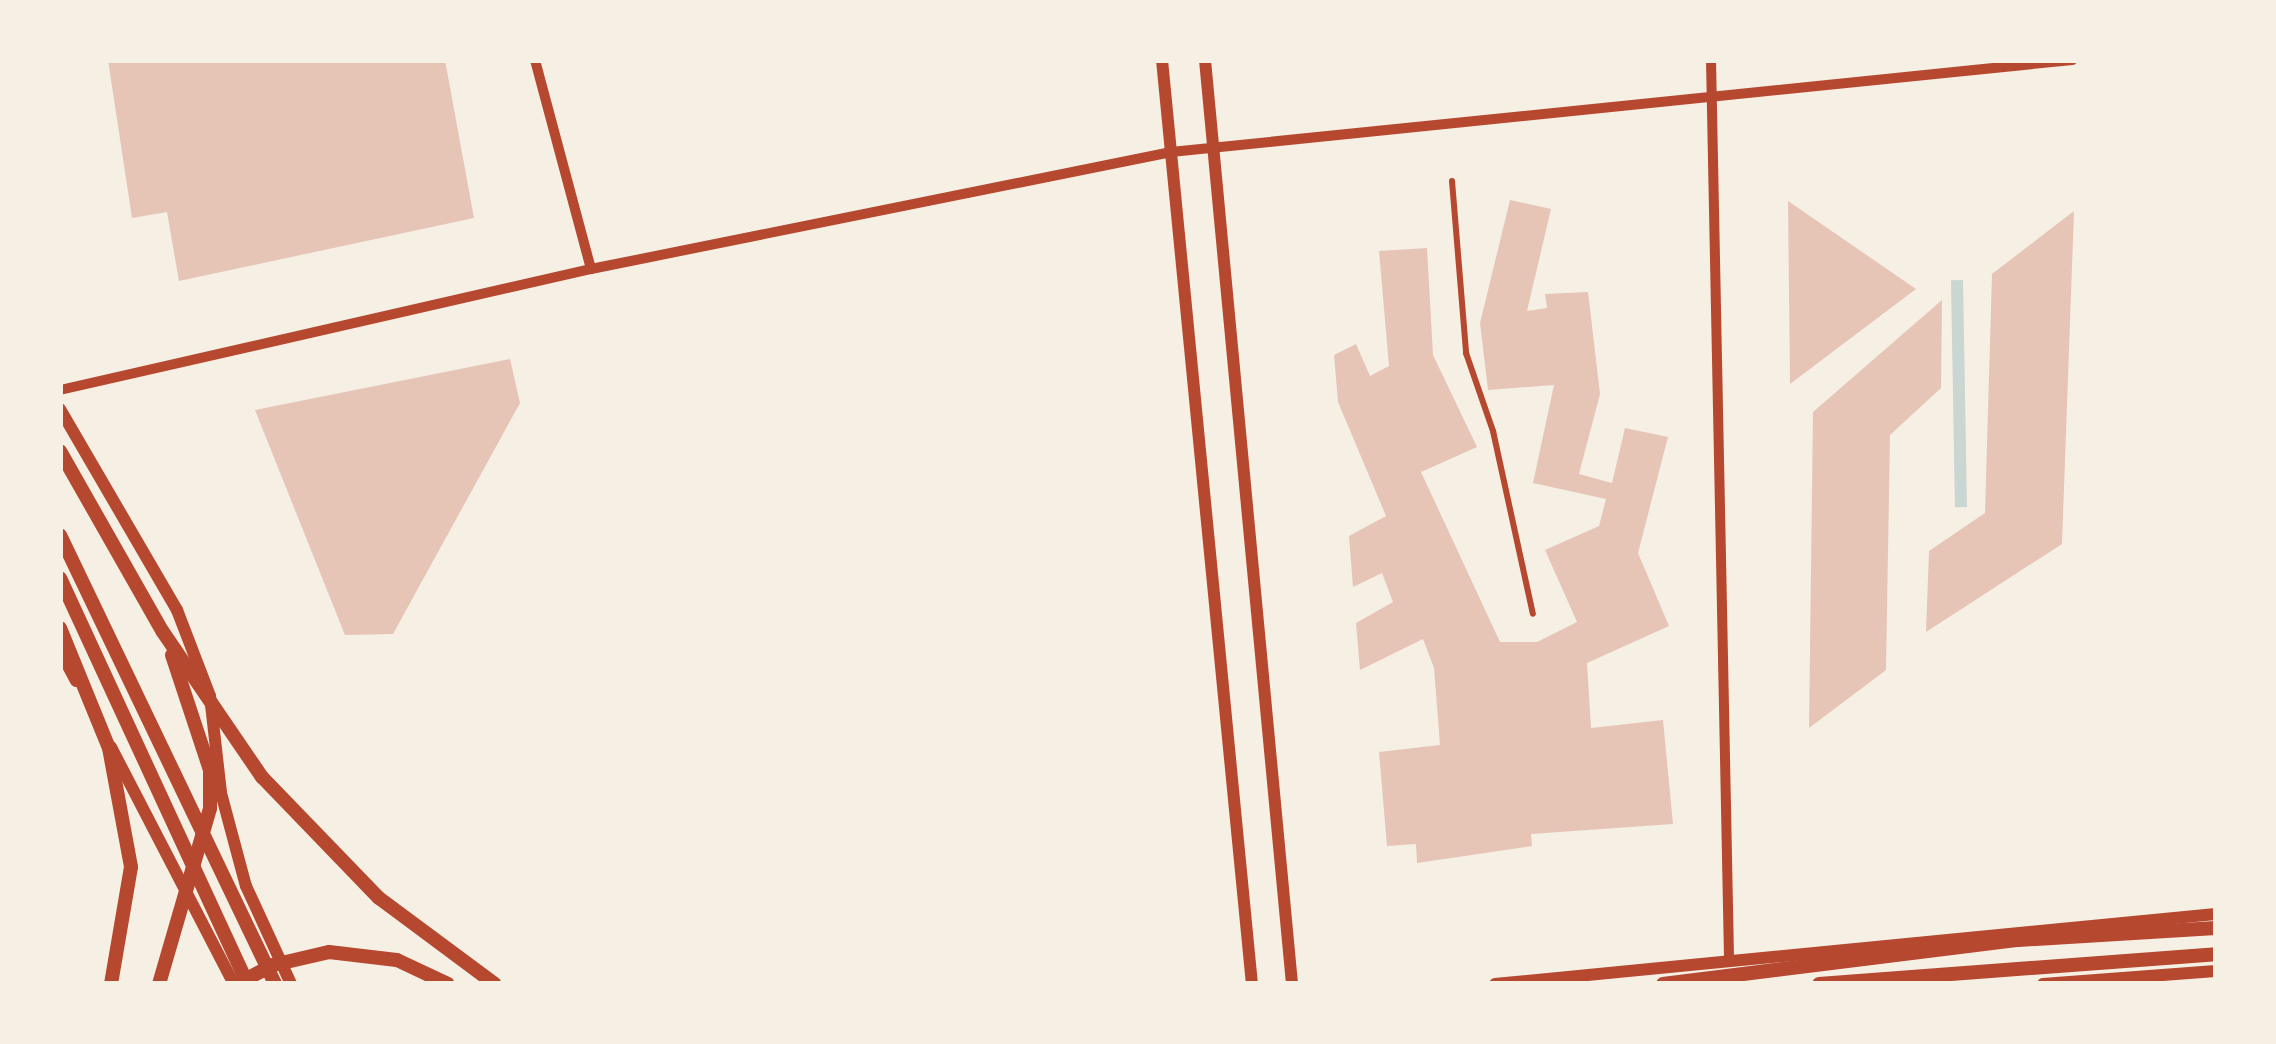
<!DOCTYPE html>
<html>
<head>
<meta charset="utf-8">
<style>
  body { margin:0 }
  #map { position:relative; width:2276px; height:1044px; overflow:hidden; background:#f6efe4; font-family:"Fira Sans",sans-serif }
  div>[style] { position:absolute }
  .water>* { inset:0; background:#c9d6d2; transform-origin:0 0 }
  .building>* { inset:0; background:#e6c5b7 }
  .pedestrian>* { height:6px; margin:-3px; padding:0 3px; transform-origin:3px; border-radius:3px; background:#b5482f }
  .tertiary>* { height:10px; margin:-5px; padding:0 5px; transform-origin:5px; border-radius:5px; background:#b5482f }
  .secondary>* { height:10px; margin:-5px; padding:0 5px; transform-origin:5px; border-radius:5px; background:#b5482f }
  .primary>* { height:12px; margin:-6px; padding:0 6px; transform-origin:6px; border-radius:6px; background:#b5482f }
  .trunk>* { height:14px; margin:-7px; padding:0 7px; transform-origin:7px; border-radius:7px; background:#b5482f }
  span { translate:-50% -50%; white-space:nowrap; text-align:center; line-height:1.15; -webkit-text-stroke:12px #f6efe4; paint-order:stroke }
  .frame { position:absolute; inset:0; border:63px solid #f6efe4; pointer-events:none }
</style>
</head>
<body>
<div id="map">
  <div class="water">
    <i style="left:1963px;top:280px;width:227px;height:12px;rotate:89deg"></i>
  </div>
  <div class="building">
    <i style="clip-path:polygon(108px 60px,445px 60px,474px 218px,179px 281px,167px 212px,132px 218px)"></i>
    <i style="clip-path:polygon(1510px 200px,1551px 209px,1527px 311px,1547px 308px,1545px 294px,1588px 292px,1600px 394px,1579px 474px,1612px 483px,1625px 428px,1668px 437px,1638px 553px,1669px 626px,1587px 663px,1591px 728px,1663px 720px,1673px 824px,1531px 834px,1532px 846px,1417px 863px,1416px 844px,1387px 846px,1379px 752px,1440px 745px,1434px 668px,1423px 639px,1360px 670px,1356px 623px,1393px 602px,1382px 573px,1353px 587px,1349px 536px,1386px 516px,1338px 402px,1334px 355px,1356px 344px,1370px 376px,1389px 366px,1379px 251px,1427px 248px,1433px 355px,1477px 447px,1421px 472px,1500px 642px,1537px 642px,1577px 622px,1545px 550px,1599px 526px,1606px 499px,1533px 483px,1554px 385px,1488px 390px,1480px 323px)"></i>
    <i style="clip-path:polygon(1788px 201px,1916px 289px,1790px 384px)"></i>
    <i style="clip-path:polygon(2074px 211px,2062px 544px,1926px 632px,1929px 551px,1985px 513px,1992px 274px)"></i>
    <i style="clip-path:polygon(1942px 300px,1941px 388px,1890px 435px,1886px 670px,1809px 728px,1813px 412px)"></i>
    <i style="clip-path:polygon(510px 359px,520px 403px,393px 634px,345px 635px,255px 410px)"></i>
  </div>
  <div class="pedestrian">
    <i style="left:1452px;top:181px;width:173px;rotate:85.3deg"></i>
    <i style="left:1466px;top:353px;width:83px;rotate:70.9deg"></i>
    <i style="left:1493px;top:431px;width:187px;rotate:77.7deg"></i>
  </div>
  <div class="tertiary">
    <i style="left:1711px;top:60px;width:898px;rotate:88.85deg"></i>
    <i style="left:60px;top:390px;width:545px;rotate:-12.84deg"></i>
    <i style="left:591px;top:269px;width:592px;rotate:-11.4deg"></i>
    <i style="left:1171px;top:152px;width:906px;rotate:-5.83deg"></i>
  </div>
  <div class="secondary">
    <i style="left:535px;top:60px;width:216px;rotate:75deg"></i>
  </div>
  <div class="primary">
    <i style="left:1162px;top:60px;width:928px;rotate:84.44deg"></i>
    <i style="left:1205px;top:60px;width:928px;rotate:84.62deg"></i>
    <i style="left:60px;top:409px;width:233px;rotate:59.8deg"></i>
    <i style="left:177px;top:610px;width:92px;rotate:69deg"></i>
    <i style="left:210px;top:696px;width:98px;rotate:83.5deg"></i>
    <i style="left:221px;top:793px;width:96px;rotate:75deg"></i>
    <i style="left:246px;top:886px;width:108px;rotate:65.3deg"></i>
    <i style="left:60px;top:651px;width:34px;rotate:62deg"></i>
    <i style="left:111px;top:747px;width:267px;rotate:62.6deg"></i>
    <i style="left:1495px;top:984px;width:724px;rotate:-5.55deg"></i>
    <i style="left:2043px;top:984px;width:173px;rotate:-4.3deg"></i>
  </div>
  <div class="trunk">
    <i style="left:60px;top:451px;width:208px;rotate:60.4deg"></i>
    <i style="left:163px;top:632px;width:176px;rotate:55.7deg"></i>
    <i style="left:262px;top:777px;width:168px;rotate:46deg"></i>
    <i style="left:379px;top:898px;width:144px;rotate:36.6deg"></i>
    <i style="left:60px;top:535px;width:498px;rotate:64.4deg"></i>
    <i style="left:60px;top:578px;width:447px;rotate:65.2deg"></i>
    <i style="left:60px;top:628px;width:130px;rotate:67.8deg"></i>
    <i style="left:109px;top:748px;width:121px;rotate:79.5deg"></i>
    <i style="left:131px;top:867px;width:119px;rotate:99.7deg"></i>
    <i style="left:159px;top:984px;width:183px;rotate:-73.8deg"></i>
    <i style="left:210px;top:808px;width:38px;rotate:-90deg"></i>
    <i style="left:210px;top:770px;width:121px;rotate:-108.3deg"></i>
    <i style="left:237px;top:984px;width:41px;rotate:-27.8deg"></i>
    <i style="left:273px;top:965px;width:57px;rotate:-13.1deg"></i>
    <i style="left:329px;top:952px;width:68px;rotate:6.7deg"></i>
    <i style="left:397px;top:960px;width:56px;rotate:25.2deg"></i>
    <i style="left:1663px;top:984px;width:358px;rotate:-7.1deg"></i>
    <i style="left:2018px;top:940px;width:198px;rotate:-3.5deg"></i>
    <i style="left:1819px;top:984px;width:398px;rotate:-4.3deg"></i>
  </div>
  <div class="frame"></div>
</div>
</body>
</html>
